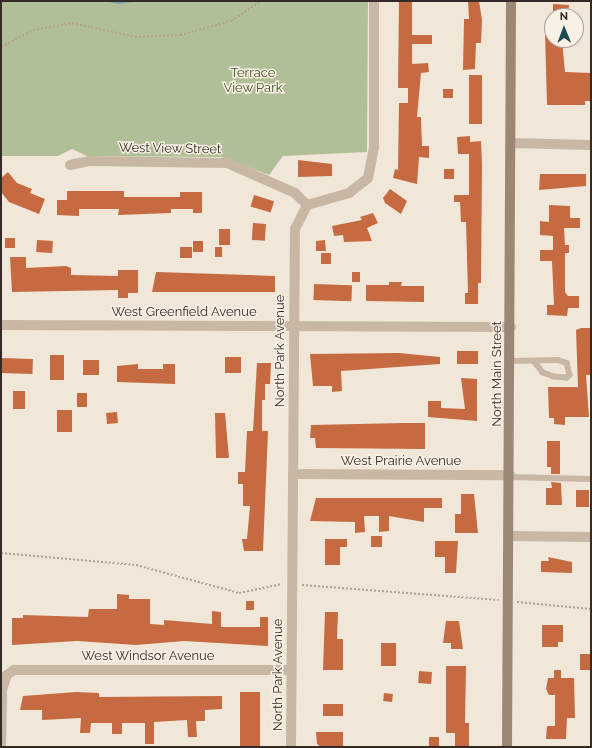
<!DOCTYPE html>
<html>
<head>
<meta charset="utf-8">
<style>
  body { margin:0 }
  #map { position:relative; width:592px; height:748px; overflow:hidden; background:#f1e7d8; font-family:Raleway,sans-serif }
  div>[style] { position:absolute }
  .green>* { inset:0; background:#b0bf98 }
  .water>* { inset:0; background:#77a7ad }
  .building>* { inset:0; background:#c56a41; transform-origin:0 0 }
  .path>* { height:1.5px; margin-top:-0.75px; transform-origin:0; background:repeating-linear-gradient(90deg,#b4a18e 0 2px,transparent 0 4px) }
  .lane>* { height:5.5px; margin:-2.75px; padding:0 2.75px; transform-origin:2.75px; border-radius:2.75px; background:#c8b7a4 }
  .street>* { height:10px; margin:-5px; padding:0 5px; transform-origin:5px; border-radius:5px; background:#c8b7a4 }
  .secondary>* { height:10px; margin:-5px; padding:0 5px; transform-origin:5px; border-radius:5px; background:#9c8676 }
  span { translate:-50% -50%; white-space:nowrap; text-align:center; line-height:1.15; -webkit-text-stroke:3px #f9f1e4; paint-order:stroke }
  .park-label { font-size:13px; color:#40522a }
  .street-label { font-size:13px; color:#342b26 }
  .frame { position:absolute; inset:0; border:2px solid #342b26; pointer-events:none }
  .north { position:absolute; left:544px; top:8px; width:40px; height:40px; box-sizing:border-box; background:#f9f1e4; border:1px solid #aaa298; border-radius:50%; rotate:359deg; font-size:11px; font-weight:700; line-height:16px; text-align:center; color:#342b26 }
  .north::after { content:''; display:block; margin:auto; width:14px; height:18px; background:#1c4d55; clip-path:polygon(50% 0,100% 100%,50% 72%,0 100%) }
</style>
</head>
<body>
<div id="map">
  <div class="green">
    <i style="clip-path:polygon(1px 1px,368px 1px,367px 152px,283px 156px,269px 175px,222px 157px,87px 156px,72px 149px,58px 156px,1px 156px)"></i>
  </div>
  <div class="water">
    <i style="clip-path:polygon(103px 1px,141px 1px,118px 4px)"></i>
  </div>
  <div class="building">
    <i style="clip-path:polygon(399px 1px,412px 1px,412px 35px,432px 35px,432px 44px,412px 44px,412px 64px,428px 63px,429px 72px,421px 73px,417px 117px,421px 117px,422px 146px,429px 146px,429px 158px,419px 157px,417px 184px,393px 178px,395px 169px,398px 170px,399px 103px,408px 103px,408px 88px,398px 88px)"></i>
    <i style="clip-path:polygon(468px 1px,479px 1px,482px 20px,481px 43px,476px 43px,475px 69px,463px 70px,464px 19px,469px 19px)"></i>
    <i style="clip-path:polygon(553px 4px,569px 5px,568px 16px,553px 16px)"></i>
    <i style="clip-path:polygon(545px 32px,552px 32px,552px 40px,562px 40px,565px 72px,591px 73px,591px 101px,585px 101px,585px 105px,547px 105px)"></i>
    <i style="left:469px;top:75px;width:13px;height:49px"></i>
    <i style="left:443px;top:89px;width:10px;height:9px"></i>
    <i style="clip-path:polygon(470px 136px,470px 142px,481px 141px,482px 164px,481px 283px,478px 283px,478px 304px,465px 304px,465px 293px,468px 293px,466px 222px,461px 222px,460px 202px,454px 202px,454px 195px,469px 195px,469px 154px,458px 154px,457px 137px)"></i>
    <i style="clip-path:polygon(298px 160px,332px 164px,332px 176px,298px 177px)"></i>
    <i style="left:444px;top:169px;width:10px;height:10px"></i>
    <i style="clip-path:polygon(8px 172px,17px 183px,32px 189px,30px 193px,45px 199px,39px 214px,9px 202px,1px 192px,1px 178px)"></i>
    <i style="clip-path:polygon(540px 174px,586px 174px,586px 186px,539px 190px)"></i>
    <i style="clip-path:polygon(390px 189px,407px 201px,401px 214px,385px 203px,383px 198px)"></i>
    <i style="clip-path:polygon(67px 191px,124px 191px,124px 197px,180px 197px,180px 192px,202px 192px,202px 213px,193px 213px,193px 209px,171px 209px,171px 213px,118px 215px,119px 209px,79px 209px,79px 216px,57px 215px,57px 200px,67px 200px)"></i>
    <i style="left:254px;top:195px;width:21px;height:12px;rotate:17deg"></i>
    <i style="clip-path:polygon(549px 205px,570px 206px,570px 218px,580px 218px,580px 228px,564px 228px,565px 245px,569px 245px,569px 253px,565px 253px,565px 292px,568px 296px,579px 296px,579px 308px,568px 308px,567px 316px,547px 315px,547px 305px,554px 305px,552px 261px,540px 261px,540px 250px,553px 250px,553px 236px,540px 235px,540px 221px,549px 222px)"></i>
    <i style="clip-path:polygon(373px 213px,378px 223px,367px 228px,372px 241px,344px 242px,343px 235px,334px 236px,332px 226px,362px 220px,360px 217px)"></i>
    <i style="left:253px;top:223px;width:13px;height:17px;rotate:4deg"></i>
    <i style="left:219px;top:229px;width:11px;height:16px"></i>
    <i style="left:5px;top:238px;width:10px;height:10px"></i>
    <i style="left:37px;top:240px;width:16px;height:12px;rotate:4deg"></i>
    <i style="clip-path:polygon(325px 240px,326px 251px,316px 251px,316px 241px)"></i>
    <i style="left:193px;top:241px;width:10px;height:11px"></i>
    <i style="left:180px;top:247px;width:12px;height:11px"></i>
    <i style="left:215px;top:247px;width:7px;height:10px"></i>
    <i style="left:331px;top:253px;width:11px;height:10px;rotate:90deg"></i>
    <i style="clip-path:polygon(10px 257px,26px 257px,26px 268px,66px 266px,71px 268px,71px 275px,118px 276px,118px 270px,138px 270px,138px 293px,128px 293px,128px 298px,118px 298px,118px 290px,12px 292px)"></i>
    <i style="clip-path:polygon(156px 272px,275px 276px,275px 292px,152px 292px)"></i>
    <i style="left:352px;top:272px;width:8px;height:10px"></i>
    <i style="clip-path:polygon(389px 282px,402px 282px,401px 286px,424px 286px,424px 302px,366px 301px,366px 285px,389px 285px)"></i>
    <i style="left:314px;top:284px;width:38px;height:16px;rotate:2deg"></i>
    <i style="clip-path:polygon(581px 328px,591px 328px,590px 375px,586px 375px,589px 417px,565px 417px,565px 425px,554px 424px,554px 418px,549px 418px,548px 387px,578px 387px,576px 330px)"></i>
    <i style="left:457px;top:351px;width:21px;height:13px"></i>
    <i style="clip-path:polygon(399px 353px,440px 357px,440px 364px,341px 371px,342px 391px,332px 392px,332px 386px,313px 386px,310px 354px)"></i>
    <i style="left:50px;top:355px;width:14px;height:25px"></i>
    <i style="left:225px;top:357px;width:16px;height:16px"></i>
    <i style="left:1px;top:358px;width:32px;height:15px;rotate:2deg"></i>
    <i style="left:83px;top:360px;width:16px;height:15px"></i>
    <i style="clip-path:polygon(257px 363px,271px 363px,270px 384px,265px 384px,265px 400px,262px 400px,262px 431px,268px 431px,263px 551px,244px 551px,242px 539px,247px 539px,250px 506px,243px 506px,243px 484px,238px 484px,238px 472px,245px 472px,247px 431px,253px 431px)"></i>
    <i style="clip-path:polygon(138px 364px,138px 369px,163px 369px,163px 364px,175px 364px,175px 384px,117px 382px,117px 366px)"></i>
    <i style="clip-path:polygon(461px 378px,477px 379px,477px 421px,428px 417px,428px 401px,441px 401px,441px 408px,465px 409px)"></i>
    <i style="left:25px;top:391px;width:18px;height:12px;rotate:90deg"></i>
    <i style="left:77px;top:393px;width:10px;height:14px"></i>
    <i style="left:72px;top:410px;width:22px;height:15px;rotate:90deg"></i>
    <i style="left:117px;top:412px;width:11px;height:11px;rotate:85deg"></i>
    <i style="clip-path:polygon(215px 413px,225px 413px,229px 458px,216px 458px)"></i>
    <i style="clip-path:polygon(404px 423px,425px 423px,425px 449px,316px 448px,315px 438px,310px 438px,311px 425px)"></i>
    <i style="clip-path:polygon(547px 441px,560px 441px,560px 474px,551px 474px,551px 467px,547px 467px)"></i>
    <i style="clip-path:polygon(551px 482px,561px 483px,562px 505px,546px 505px,546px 488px,552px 488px)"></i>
    <i style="left:576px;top:490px;width:13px;height:17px"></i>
    <i style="clip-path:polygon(461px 494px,474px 494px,478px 533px,455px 533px,455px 514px,461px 514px)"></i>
    <i style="clip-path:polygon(316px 498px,442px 498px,442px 508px,424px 508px,424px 522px,389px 516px,389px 531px,379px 532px,379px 516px,364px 516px,365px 532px,355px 533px,355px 522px,310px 521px)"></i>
    <i style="left:371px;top:536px;width:11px;height:11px"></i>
    <i style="clip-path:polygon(325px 539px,347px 539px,347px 547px,340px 547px,340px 565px,325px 565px)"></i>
    <i style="clip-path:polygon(435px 541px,458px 541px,456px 573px,445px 573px,445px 557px,435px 557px)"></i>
    <i style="clip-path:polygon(548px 557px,572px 562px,572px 573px,541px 572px,541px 561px,549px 561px)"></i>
    <i style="clip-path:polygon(117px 594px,129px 595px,129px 599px,150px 599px,150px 624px,164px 625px,164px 620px,212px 624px,212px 611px,221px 612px,221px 627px,260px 627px,260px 617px,268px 617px,268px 646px,184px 641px,136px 645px,77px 641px,12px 645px,12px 618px,23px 618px,23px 615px,88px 617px,89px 609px,117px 609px)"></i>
    <i style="left:246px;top:601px;width:8px;height:9px"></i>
    <i style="clip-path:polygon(325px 612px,338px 612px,337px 639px,343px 639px,343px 670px,323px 670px)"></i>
    <i style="clip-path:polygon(446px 621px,459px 621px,463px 649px,451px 649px,451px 643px,443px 643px)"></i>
    <i style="clip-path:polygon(542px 625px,563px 625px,563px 642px,558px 642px,558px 647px,542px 647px)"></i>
    <i style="left:381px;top:643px;width:15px;height:23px"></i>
    <i style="left:580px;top:654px;width:11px;height:16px"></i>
    <i style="clip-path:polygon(446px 666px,466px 666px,465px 723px,469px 723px,469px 747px,455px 747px,455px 733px,446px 733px)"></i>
    <i style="clip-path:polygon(554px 670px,561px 670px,561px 678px,574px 678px,575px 718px,567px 718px,566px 739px,546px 739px,547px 726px,555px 726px,555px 695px,549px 695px,546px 689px,548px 678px,554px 678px)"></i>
    <i style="left:419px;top:671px;width:13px;height:12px;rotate:4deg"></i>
    <i style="clip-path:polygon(76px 692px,99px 693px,99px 697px,222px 696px,222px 709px,205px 710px,205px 721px,196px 721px,197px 737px,188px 737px,187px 720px,154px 722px,154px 744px,145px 744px,145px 723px,122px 723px,122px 734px,112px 734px,112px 723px,91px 723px,90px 733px,80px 733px,81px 718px,42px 720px,42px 710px,20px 710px,23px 696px)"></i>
    <i style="left:240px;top:692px;width:20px;height:55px"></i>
    <i style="left:384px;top:693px;width:9px;height:8px;rotate:6deg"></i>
    <i style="left:323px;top:704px;width:20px;height:12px"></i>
    <i style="clip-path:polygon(316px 732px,343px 732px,343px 747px,321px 747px,317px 744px)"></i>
    <i style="left:429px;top:737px;width:10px;height:10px"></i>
  </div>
  <div class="path">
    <i style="left:1px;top:47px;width:36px;rotate:-28deg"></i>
    <i style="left:33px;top:30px;width:40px;rotate:-10deg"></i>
    <i style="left:72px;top:23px;width:65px;rotate:12.5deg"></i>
    <i style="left:135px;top:37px;width:45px;rotate:-2.5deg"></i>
    <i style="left:180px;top:35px;width:53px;rotate:-15.4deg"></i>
    <i style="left:231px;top:21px;width:36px;rotate:-34deg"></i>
    <i style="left:1px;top:553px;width:136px;rotate:5.1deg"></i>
    <i style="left:136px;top:565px;width:107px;rotate:15.2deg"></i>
    <i style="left:239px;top:593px;width:44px;rotate:-11.8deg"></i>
    <i style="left:302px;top:585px;width:197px;rotate:4.4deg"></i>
    <i style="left:517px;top:602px;width:74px;rotate:5.4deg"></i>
  </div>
  <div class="lane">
    <i style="left:511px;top:361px;width:47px;rotate:-1.2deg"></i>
    <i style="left:558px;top:360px;width:9px;rotate:18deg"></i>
    <i style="left:567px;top:363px;width:12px;rotate:76deg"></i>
    <i style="left:570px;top:375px;width:4px;rotate:135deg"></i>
    <i style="left:567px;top:378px;width:13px;rotate:-176deg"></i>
    <i style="left:554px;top:377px;width:12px;rotate:-160deg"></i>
    <i style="left:543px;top:373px;width:14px;rotate:-129deg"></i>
    <i style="left:509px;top:477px;width:82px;rotate:1.4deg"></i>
  </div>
  <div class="street">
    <i style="left:511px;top:143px;width:80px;rotate:1.4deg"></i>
    <i style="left:70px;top:165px;width:19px;rotate:-12deg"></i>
    <i style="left:89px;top:161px;width:138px;rotate:0.8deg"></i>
    <i style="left:227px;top:163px;width:74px;rotate:23.8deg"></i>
    <i style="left:295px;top:193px;width:17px;rotate:45deg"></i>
    <i style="left:1px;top:325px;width:510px;rotate:0.22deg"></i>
    <i style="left:293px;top:474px;width:217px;rotate:0.3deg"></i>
    <i style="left:509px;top:536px;width:82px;rotate:0.7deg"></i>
    <i style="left:1px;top:747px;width:57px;rotate:-89deg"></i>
    <i style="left:2px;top:690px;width:16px;rotate:-72deg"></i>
    <i style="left:7px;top:675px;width:9px;rotate:-36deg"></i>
    <i style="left:14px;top:670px;width:277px"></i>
    <i style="left:291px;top:747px;width:518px;rotate:-89.56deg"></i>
    <i style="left:295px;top:229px;width:27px;rotate:-63deg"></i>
    <i style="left:307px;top:205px;width:44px;rotate:-15.9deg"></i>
    <i style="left:349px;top:193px;width:24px;rotate:-38deg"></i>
    <i style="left:368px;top:178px;width:32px;rotate:-79deg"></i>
    <i style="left:374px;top:147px;width:146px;rotate:-90deg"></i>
  </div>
  <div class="secondary">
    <i style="left:507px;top:747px;width:746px;rotate:-89.69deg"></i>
  </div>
  <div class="park-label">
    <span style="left:253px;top:81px">Terrace<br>View Park</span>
  </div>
  <div class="street-label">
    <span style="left:170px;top:149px;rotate:1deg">West View Street</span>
    <span style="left:184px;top:312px">West Greenfield Avenue</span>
    <span style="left:280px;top:351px;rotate:-90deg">North Park Avenue</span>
    <span style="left:497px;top:374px;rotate:-90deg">North Main Street</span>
    <span style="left:401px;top:461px">West Prairie Avenue</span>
    <span style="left:148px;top:656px">West Windsor Avenue</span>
    <span style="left:278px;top:675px;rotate:-90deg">North Park Avenue</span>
  </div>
  <div class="frame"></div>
  <div class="north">N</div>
</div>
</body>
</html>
